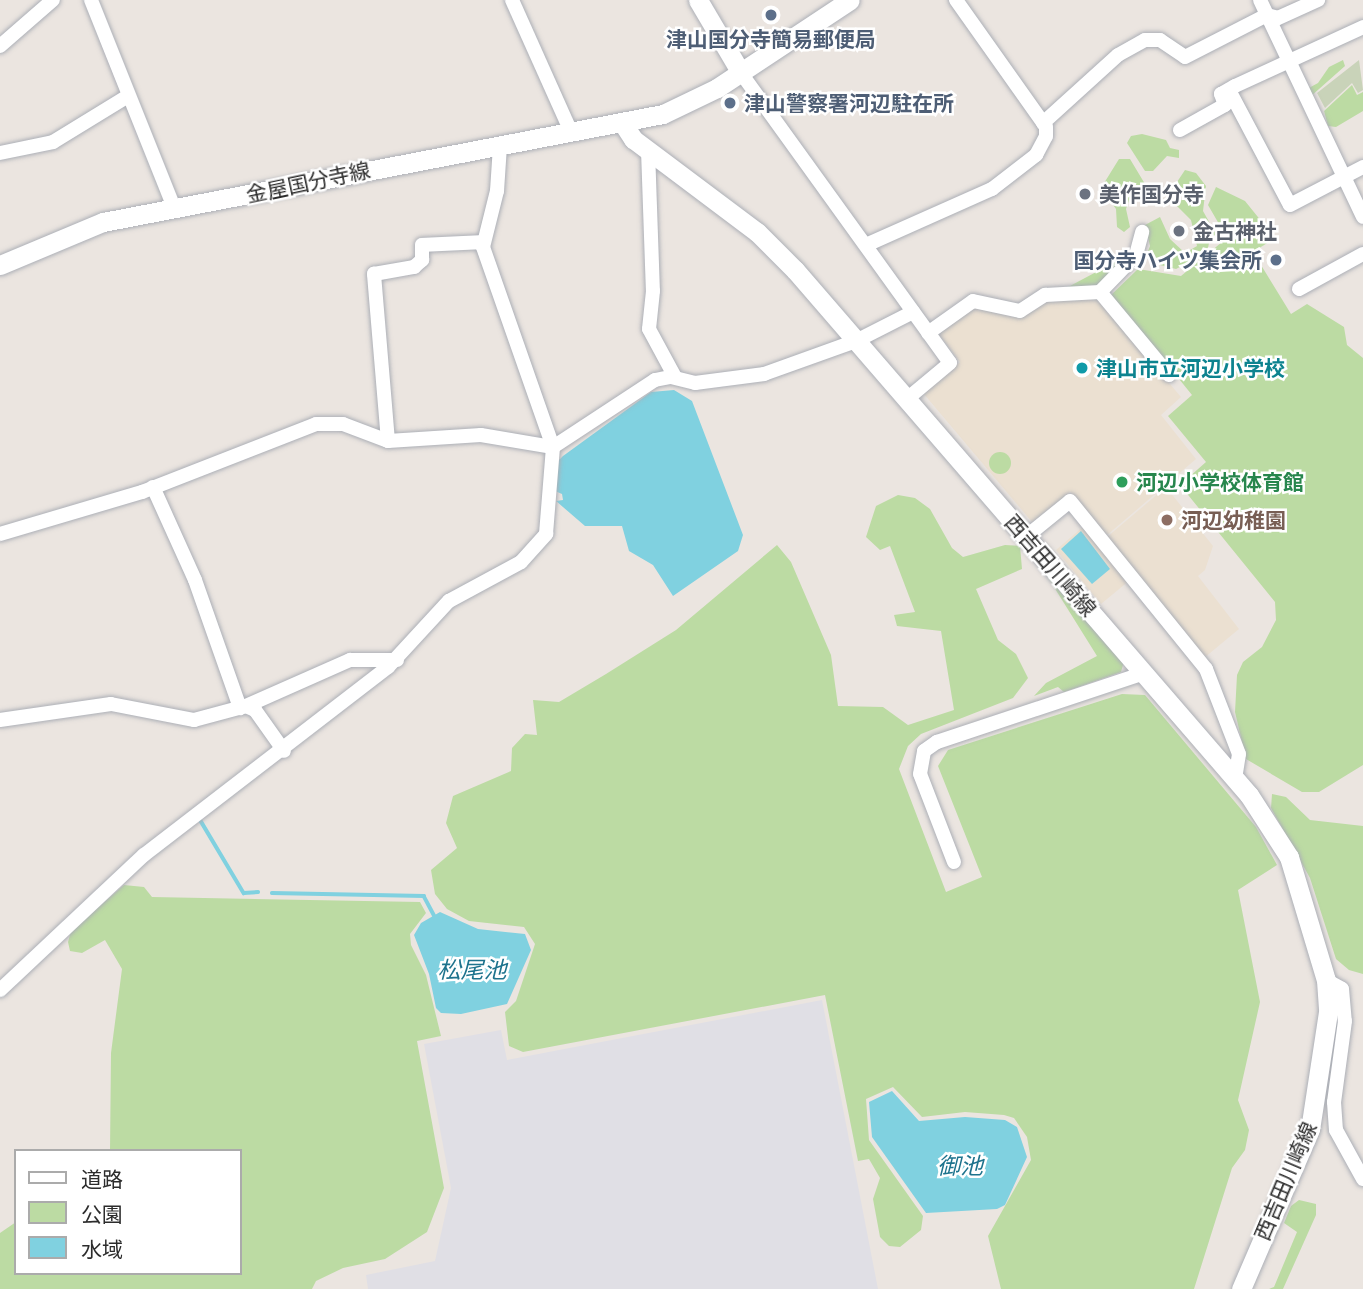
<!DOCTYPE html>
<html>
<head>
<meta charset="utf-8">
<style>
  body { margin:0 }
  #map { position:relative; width:1363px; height:1289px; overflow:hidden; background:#ebe5e0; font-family:"Exo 2","Noto Sans JP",sans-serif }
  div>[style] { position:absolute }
  .industrial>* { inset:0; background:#e0dfe5 }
  .education>* { inset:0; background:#ebe0d1 }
  .green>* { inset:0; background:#bcdba3 }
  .round { border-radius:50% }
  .cemetery>* { inset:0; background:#c9d3b9 }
  .water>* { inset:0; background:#80d1e0 }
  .stream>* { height:3.5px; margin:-1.75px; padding:0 1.75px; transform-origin:1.75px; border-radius:1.75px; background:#80d1e0 }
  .roads { filter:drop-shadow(0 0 2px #acafb6) drop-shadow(0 0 2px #acafb6) }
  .street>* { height:14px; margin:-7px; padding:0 7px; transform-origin:7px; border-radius:7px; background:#fff }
  .secondary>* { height:19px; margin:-9.5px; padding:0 9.5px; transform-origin:9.5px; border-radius:9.5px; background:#fff }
  .dots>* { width:19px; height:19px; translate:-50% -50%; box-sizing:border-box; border:4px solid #fff; border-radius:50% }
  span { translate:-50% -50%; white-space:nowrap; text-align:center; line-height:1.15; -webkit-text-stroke:5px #fff; paint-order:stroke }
  .service-label { font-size:21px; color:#4e5e75; font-weight:700 }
  .left { translate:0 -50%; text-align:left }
  .right { translate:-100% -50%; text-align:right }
  .street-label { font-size:21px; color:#2c2c2c }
  .worship-label { font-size:21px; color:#5b616d; font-weight:700 }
  .culture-label { font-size:21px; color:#0d838f; font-weight:700 }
  .leisure-label { font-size:21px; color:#27864d; font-weight:700 }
  .education-label { font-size:21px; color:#785e54; font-weight:700 }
  .water-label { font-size:23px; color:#1e738d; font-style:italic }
  .legend { position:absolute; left:14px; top:1149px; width:228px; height:126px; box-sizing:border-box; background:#fff; border:2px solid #ababab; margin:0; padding:9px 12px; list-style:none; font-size:21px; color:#2c2c2c }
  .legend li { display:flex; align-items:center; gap:14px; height:35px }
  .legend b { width:35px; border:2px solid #ababab }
</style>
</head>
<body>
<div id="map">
  <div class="industrial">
    <i style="clip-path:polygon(822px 1000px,878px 1289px,368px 1289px,366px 1275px,435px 1261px,451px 1188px,424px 1044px,501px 1030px,507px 1060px)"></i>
  </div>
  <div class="education">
    <i style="clip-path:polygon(1045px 297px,1096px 297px,1181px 397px,1161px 415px,1196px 459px,1099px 542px,1130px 580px,1101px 604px,1056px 550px,1092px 519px,1070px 492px,1032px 522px,924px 394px,960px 362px,938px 333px,959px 315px,977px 308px,1014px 317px)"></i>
    <i style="clip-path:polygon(1166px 487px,1213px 546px,1205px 570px,1198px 576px,1239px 629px,1204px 658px,1107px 537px)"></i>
  </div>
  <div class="green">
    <i style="clip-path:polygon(1343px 60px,1345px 66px,1310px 97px,1307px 89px,1318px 83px,1329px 67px)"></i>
    <i style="clip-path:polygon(1352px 85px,1357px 95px,1363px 92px,1363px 111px,1336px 127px,1328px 126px,1324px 111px)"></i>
    <i style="clip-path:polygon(1142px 134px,1166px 140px,1170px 148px,1179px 150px,1179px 158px,1167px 156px,1153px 171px,1145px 171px,1127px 143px,1131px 136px)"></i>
    <i style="clip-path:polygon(1119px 159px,1130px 159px,1145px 184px,1140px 193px,1131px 194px,1126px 209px,1130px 227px,1124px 232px,1117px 227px,1116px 209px,1101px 188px)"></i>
    <i style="clip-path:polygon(1185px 170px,1196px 173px,1206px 186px,1203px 211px,1217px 236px,1209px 243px,1207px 253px,1176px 269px,1156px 264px,1146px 256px,1150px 246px,1145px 225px,1160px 217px,1170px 239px,1185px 253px,1197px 246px,1191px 220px,1176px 205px,1186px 196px,1177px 182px)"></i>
    <i style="clip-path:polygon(1216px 187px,1245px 201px,1266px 227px,1272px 240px,1253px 252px,1291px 314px,1307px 304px,1344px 327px,1347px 345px,1363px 358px,1363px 765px,1319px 792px,1302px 792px,1246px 759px,1235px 712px,1237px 675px,1243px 662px,1262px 647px,1276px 620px,1275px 602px,1180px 485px,1206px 462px,1168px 416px,1192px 395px,1111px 295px,1138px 269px,1181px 276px,1222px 242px,1219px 224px,1208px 205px)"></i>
    <i style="clip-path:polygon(1115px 262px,1119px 263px,1100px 287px,1068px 287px)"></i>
    <i class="round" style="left:989px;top:452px;width:22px;height:22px"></i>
    <i style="clip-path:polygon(898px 495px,915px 498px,930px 509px,952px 548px,963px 557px,1005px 545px,1020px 546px,1022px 569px,976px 589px,998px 640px,1016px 654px,1028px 678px,1013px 698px,921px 734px,908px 746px,899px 769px,946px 892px,982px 877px,938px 766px,948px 750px,1122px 694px,1145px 695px,1256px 827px,1277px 865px,1238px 890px,1260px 1002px,1238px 1100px,1249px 1130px,1245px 1150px,1232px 1168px,1194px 1289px,1001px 1289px,988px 1236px,1031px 1160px,1027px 1137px,1014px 1118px,1004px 1115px,965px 1112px,922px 1117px,893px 1087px,866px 1099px,869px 1140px,923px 1216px,921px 1230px,900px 1247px,889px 1246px,880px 1237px,873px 1199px,880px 1178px,869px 1159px,858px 1161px,825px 995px,523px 1052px,509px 1046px,505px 1012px,516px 1001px,535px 944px,524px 927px,469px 921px,447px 909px,435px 894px,431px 870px,457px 848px,446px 823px,453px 796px,511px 771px,512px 748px,525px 734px,537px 735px,533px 700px,559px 702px,606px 674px,676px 630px,777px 545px,791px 562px,831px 655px,838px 706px,883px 707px,908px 725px,954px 710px,941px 631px,897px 626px,894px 615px,915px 612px,890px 546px,880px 550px,866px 537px,876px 506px)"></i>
    <i style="clip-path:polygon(1034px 555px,1124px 661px,1121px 672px,1064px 692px,1058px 687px,1034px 696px,1046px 683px,1097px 656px)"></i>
    <i style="clip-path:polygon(1272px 794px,1286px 797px,1310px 820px,1363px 826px,1363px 974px,1349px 970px,1336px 959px,1310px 878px,1271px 808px)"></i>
    <i style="clip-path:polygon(124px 885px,144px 887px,152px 897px,420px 902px,426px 913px,410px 934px,411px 945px,426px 975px,441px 1036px,417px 1041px,444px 1188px,427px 1232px,385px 1259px,343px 1268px,316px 1281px,312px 1289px,0 1289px,0 1233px,16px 1222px,16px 1273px,240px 1273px,240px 1151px,110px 1151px,111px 1053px,122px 969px,105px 940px,82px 953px,70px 951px,68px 942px,71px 931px)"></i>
    <i style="clip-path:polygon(1299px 1200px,1316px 1204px,1316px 1215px,1283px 1289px,1269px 1289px,1274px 1287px,1297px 1232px,1284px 1223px,1291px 1206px)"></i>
  </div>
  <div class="cemetery">
    <i style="clip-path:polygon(1359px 60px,1363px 90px,1358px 93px,1352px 83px,1325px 108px,1317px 93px)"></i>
  </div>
  <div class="water">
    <i style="clip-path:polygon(674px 390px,692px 401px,743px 535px,738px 551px,673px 596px,653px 565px,629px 551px,622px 526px,585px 526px,556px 501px,563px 500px,562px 494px,555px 491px,557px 462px,563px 456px,651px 392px)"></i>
    <i style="clip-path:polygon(1081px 531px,1110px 569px,1092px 584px,1061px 549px)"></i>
    <i style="clip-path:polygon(440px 912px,478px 929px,525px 934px,531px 950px,507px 1004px,461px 1014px,441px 1013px,436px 1008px,429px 974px,414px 935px,421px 923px)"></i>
    <i style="clip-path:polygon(892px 1091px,919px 1121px,965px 1117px,1005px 1120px,1017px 1127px,1027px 1157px,1005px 1205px,997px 1209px,926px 1213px,872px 1137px,869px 1102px)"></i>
  </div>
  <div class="stream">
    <i style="left:201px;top:821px;width:84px;rotate:59.2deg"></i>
    <i style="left:244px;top:893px;width:14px;rotate:-4deg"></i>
    <i style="left:272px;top:893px;width:152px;rotate:1.1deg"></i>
    <i style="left:424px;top:896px;width:24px;rotate:62deg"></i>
  </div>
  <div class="roads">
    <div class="street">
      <i style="left:91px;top:0;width:223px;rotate:68.2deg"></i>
      <i style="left:512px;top:0;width:145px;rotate:65.9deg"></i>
      <i style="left:1260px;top:0;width:240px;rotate:64.6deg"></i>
      <i style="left:0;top:46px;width:70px;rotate:-41deg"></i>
      <i style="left:741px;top:73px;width:357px;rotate:54.2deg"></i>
      <i style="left:950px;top:363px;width:56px;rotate:140.1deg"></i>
      <i style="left:1229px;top:90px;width:130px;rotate:62.1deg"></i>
      <i style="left:1290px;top:205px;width:82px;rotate:-27.5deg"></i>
      <i style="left:1043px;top:123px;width:101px;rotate:-42.2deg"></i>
      <i style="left:1118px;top:55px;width:31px;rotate:-29deg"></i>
      <i style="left:1145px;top:40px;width:15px"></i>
      <i style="left:1160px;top:40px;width:30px;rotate:34deg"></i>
      <i style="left:1185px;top:57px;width:92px;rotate:-27.1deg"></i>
      <i style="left:1267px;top:15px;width:11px;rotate:15deg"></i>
      <i style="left:1278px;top:18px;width:44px;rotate:-24.2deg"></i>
      <i style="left:1180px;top:130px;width:51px;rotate:-29.1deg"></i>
      <i style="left:1225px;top:105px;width:12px;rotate:-110deg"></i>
      <i style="left:1221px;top:94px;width:16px;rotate:-30deg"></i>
      <i style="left:1235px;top:86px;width:141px;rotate:-24.7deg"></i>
      <i style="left:648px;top:150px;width:141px;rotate:88deg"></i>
      <i style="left:653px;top:291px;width:38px;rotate:96deg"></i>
      <i style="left:649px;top:329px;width:55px;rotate:61.6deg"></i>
      <i style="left:0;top:153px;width:54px;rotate:-11.7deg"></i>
      <i style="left:53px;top:142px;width:88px;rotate:-31.5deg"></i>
      <i style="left:866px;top:245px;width:138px;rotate:-24deg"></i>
      <i style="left:992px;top:189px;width:56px;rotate:-37.7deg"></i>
      <i style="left:1036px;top:155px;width:21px;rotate:-62deg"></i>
      <i style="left:1046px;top:136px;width:9px;rotate:-90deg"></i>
      <i style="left:1046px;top:127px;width:156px;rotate:-125.3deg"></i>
      <i style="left:1299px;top:289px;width:73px;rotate:-28.7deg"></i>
      <i style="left:1100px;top:292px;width:52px;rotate:-45.8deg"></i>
      <i style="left:1136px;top:255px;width:24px;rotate:-75deg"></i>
      <i style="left:928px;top:333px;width:55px;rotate:-35.4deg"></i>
      <i style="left:973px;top:301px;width:48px;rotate:12deg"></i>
      <i style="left:1020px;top:311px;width:30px;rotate:-33deg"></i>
      <i style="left:1045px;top:295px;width:55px;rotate:-3.1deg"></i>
      <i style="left:1100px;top:292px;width:108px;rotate:50.3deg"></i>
      <i style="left:388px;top:441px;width:168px;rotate:-94.8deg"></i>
      <i style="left:374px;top:274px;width:41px;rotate:-9.9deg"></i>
      <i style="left:414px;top:267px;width:11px;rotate:-41deg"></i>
      <i style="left:422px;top:260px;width:15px;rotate:-90deg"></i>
      <i style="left:422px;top:245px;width:61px;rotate:-2.8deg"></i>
      <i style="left:153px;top:487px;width:102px;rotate:65.7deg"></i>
      <i style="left:195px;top:580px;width:136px;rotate:70.6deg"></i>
      <i style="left:0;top:534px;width:148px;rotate:-16.5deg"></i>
      <i style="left:142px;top:492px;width:187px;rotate:-21.3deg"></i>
      <i style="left:316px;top:424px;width:27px"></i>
      <i style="left:343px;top:424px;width:48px;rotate:20.7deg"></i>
      <i style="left:388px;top:441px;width:93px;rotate:-3.7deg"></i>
      <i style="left:481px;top:435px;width:73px;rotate:9.5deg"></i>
      <i style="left:553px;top:447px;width:122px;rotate:-33.3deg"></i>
      <i style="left:655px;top:380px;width:16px;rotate:-11deg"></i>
      <i style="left:671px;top:377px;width:25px;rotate:14deg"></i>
      <i style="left:695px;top:383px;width:70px;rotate:-7.4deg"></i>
      <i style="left:764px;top:374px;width:98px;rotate:-19.7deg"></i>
      <i style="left:856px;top:341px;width:64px;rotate:-27deg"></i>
      <i style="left:1027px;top:536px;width:55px;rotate:-39.1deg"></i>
      <i style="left:1070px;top:501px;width:216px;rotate:51deg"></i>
      <i style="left:1206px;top:669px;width:91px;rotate:68.8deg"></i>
      <i style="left:1239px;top:754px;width:24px;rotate:99deg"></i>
      <i style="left:246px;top:706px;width:114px;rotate:-23.9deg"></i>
      <i style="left:350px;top:660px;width:47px"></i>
      <i style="left:0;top:720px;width:112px;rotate:-8.2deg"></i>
      <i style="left:111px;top:704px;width:85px;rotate:10.9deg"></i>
      <i style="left:194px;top:720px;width:54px;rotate:-15.1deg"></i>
      <i style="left:246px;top:706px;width:10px;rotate:24deg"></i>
      <i style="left:255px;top:710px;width:50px;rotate:54.7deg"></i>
      <i style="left:954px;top:862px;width:94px;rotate:-111.1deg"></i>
      <i style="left:920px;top:774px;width:23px;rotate:-80deg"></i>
      <i style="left:924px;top:751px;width:16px;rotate:-35deg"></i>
      <i style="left:937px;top:742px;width:219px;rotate:-18.4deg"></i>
      <i style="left:1326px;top:980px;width:18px;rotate:29deg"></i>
      <i style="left:1342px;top:989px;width:32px;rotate:85deg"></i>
      <i style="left:1345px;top:1021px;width:82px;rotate:97.7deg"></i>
      <i style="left:1334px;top:1102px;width:28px;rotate:86deg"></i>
      <i style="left:1336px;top:1130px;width:56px;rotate:61.1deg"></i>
      <i style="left:0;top:990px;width:197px;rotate:-43.2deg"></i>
      <i style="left:144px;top:855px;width:308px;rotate:-37.6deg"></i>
      <i style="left:388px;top:667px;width:90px;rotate:-47.3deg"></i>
      <i style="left:449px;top:601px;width:82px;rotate:-28.4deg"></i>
      <i style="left:521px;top:562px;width:38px;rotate:-48deg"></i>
      <i style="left:546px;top:534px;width:87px;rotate:-85.4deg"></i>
      <i style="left:553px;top:447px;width:212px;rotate:-109.3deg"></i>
      <i style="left:483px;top:247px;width:58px;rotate:-76deg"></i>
      <i style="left:497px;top:191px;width:45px;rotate:-86.2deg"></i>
    </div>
    <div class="secondary">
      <i style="left:698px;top:0;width:85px;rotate:59.5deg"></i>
      <i style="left:624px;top:125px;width:17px;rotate:57deg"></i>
      <i style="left:633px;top:139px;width:155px;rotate:36.9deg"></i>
      <i style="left:757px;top:232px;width:54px;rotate:45deg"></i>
      <i style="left:795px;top:270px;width:694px;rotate:49.15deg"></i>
      <i style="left:1249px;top:795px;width:74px;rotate:57.2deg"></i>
      <i style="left:1289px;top:857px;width:128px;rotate:73.3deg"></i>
      <i style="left:1326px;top:980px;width:32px;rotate:86deg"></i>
      <i style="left:1328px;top:1012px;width:118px;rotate:98.7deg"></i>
      <i style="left:1310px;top:1129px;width:174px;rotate:113.3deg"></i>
      <i style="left:0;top:265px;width:112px;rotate:-22.7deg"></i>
      <i style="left:103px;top:222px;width:570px;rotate:-10.92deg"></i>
      <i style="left:663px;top:114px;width:60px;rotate:-25.7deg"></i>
      <i style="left:717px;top:88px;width:159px;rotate:-33.5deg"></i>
    </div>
  </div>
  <div class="dots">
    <i style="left:771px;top:15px;background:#5c6f8a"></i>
    <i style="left:730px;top:103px;background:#5c6f8a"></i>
    <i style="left:1085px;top:194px;background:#6b7280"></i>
    <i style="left:1179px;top:231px;background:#6b7280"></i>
    <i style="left:1276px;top:260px;background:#5c6f8a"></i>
    <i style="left:1082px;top:368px;background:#0f9aa8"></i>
    <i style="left:1122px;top:482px;background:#2e9e5b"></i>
    <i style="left:1167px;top:520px;background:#8d6e63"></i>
  </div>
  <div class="service-label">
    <span style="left:771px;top:39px">津山国分寺簡易郵便局</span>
    <span class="left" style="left:744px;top:103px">津山警察署河辺駐在所</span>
    <span class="right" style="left:1262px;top:260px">国分寺ハイツ集会所</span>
  </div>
  <div class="street-label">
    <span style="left:308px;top:182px;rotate:-12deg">金屋国分寺線</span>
    <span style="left:1051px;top:565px;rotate:49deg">西吉田川崎線</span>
    <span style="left:1285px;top:1181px;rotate:-67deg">西吉田川崎線</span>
  </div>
  <div class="worship-label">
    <span class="left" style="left:1099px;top:194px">美作国分寺</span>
    <span class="left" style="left:1193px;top:231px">金古神社</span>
  </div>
  <div class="culture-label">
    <span class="left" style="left:1096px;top:368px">津山市立河辺小学校</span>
  </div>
  <div class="leisure-label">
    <span class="left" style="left:1136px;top:482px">河辺小学校体育館</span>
  </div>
  <div class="education-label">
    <span class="left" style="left:1181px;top:520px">河辺幼稚園</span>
  </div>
  <div class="water-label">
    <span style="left:472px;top:969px">松尾池</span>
    <span style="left:960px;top:1165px">御池</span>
  </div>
  <ul class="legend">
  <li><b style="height:9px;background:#fff"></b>道路</li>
  <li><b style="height:19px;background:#bcdba3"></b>公園</li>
  <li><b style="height:19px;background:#80d1e0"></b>水域</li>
  </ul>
</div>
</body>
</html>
